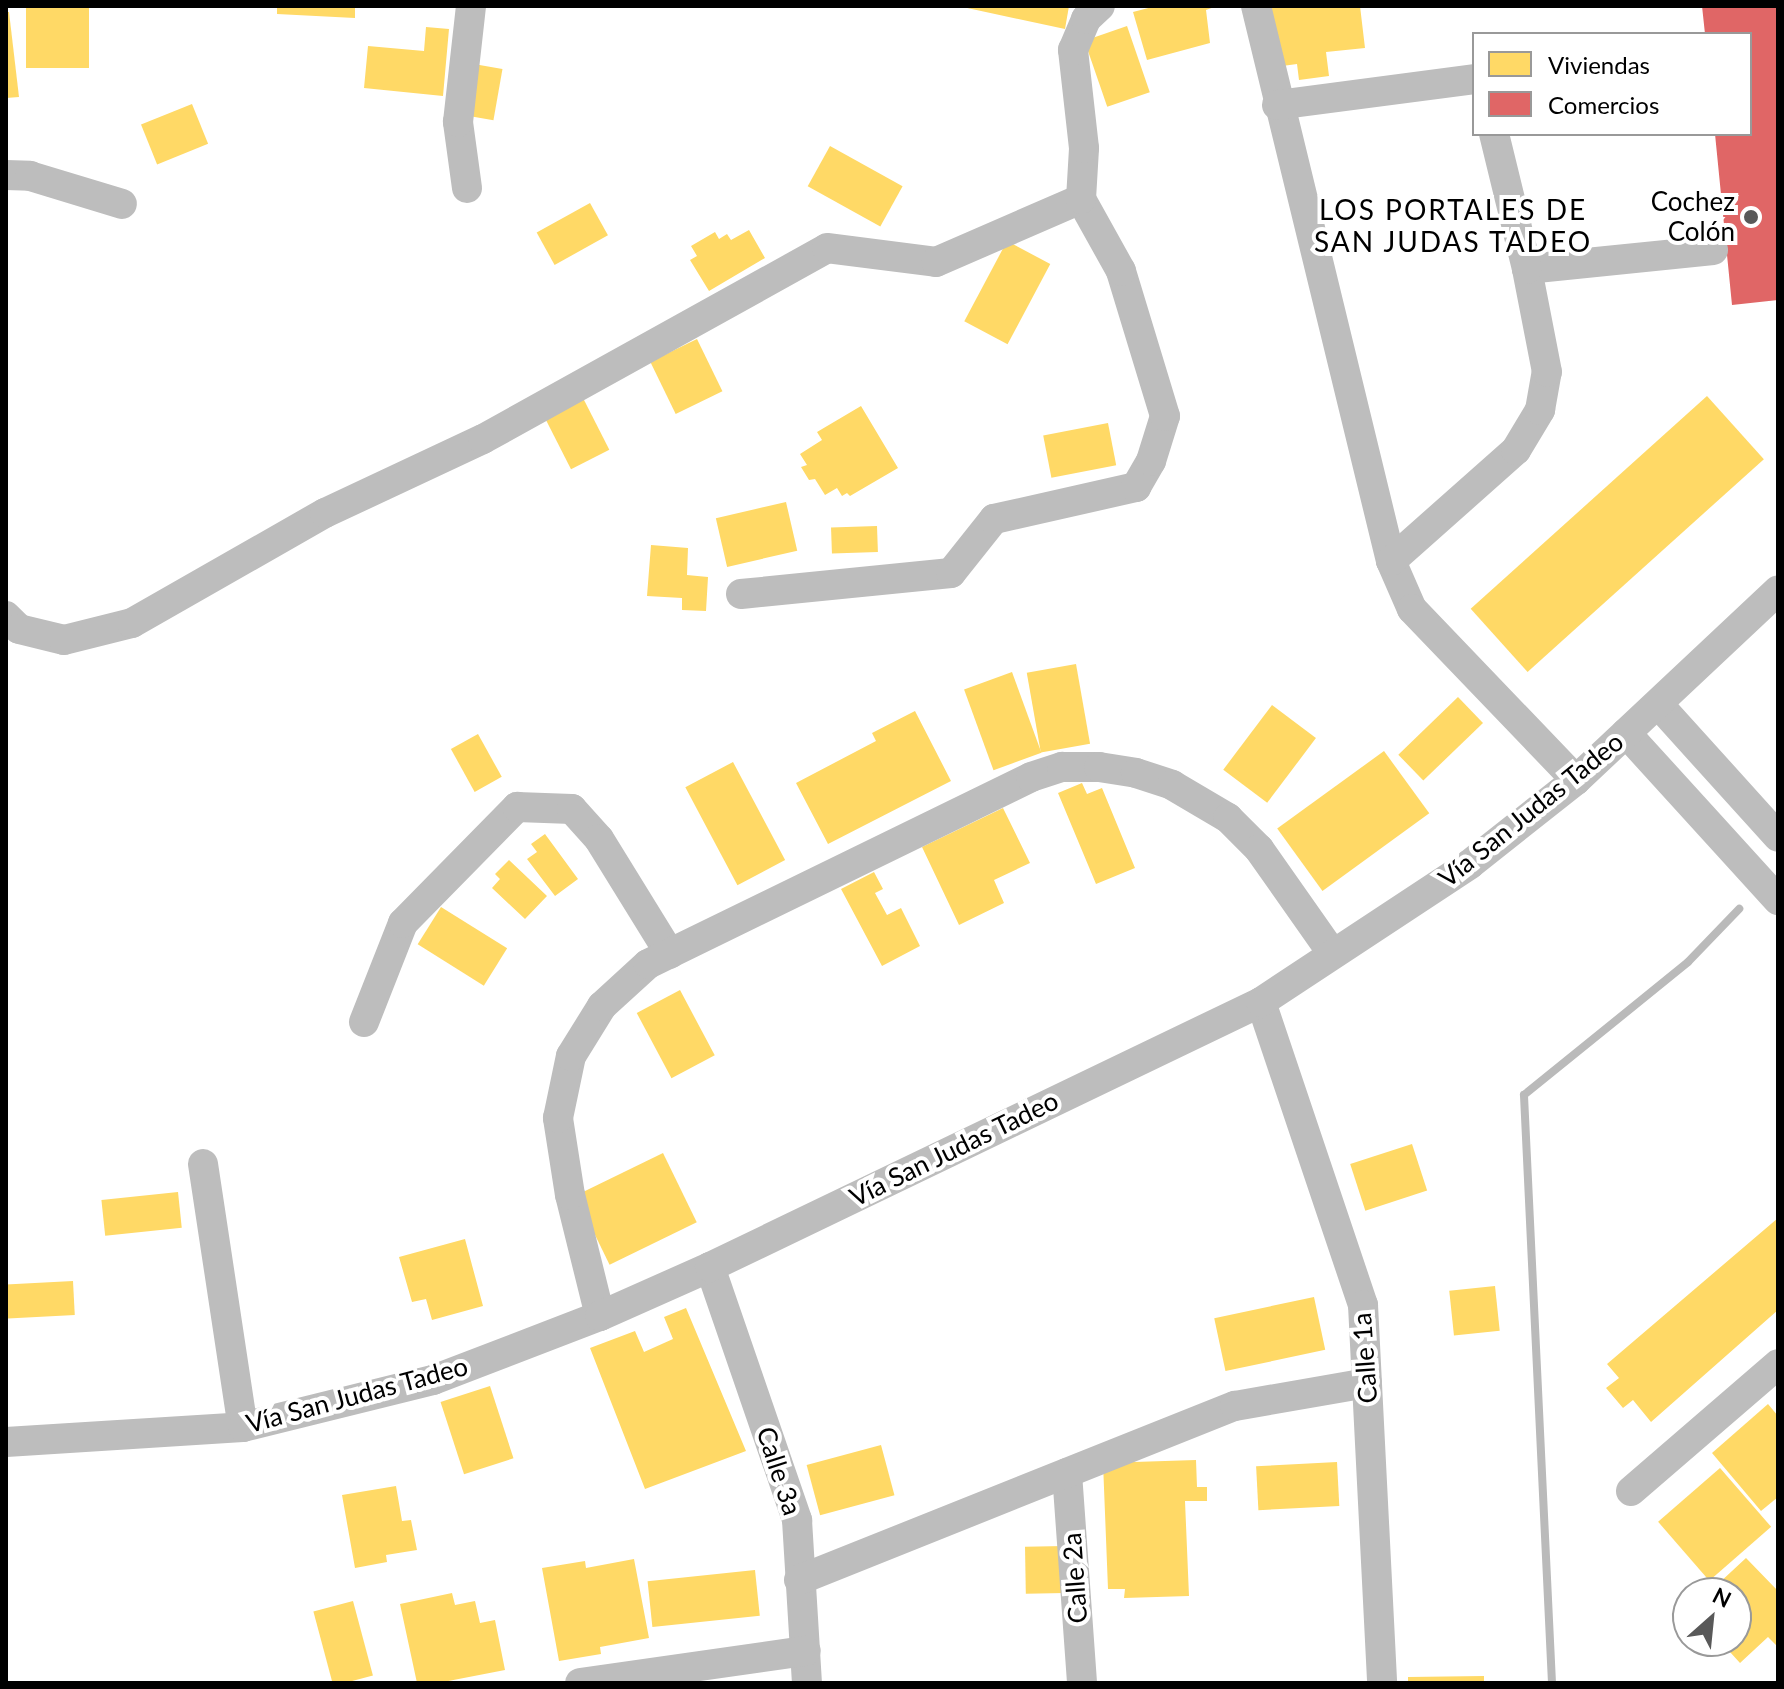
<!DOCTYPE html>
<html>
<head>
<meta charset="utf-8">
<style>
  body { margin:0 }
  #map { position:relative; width:1784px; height:1689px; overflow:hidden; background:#fff; font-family:Lato,sans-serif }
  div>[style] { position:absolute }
  .homes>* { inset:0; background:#ffd966; transform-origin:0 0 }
  .shops>* { inset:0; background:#e06666 }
  .stream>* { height:8px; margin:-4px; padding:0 4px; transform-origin:4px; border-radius:4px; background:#bababa }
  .street>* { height:30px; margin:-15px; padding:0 15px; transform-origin:15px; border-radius:15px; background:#bdbdbd }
  .dots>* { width:22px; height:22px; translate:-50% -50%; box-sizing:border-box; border:4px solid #fff; border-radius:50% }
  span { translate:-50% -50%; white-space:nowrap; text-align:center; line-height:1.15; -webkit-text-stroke:8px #fff; paint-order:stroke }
  .poi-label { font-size:26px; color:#000 }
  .right { translate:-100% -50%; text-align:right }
  .street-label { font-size:26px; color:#000 }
  .neighbourhood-label { font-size:28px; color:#000; letter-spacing:2px }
  .frame { position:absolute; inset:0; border:8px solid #000; pointer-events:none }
  .legend { position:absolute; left:1472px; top:32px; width:280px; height:104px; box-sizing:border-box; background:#fff; border:2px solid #999; margin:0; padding:10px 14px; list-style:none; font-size:24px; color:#000 }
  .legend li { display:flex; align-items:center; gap:16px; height:40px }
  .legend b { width:40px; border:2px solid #999 }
  .north { position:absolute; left:1672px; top:1577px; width:80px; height:80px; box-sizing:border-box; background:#fff; border:2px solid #999; border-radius:50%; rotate:27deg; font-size:22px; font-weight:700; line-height:32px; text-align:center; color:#000 }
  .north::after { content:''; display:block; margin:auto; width:28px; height:36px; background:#595959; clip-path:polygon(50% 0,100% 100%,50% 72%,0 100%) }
</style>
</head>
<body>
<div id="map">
  <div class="homes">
    <i style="left:26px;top:6px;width:63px;height:62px"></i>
    <i style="clip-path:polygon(277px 6px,355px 6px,355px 18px,277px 14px)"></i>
    <i style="clip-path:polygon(958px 6px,1069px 6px,1065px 29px)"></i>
    <i style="clip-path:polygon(1156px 6px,1217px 6px,1206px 10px,1210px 43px,1147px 60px,1133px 12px)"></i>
    <i style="clip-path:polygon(1267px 6px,1360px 6px,1365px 48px,1326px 52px,1329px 76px,1299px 80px,1297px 64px,1275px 67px)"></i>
    <i style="clip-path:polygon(6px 12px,9px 12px,19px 97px,6px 98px)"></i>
    <i style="left:1127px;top:26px;width:70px;height:45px;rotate:71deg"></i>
    <i style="clip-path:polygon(426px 27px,449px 29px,443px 96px,364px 88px,368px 46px,424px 51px)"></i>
    <i style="left:468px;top:63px;width:35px;height:52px;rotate:10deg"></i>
    <i style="left:192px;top:104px;width:43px;height:55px;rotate:68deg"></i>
    <i style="left:830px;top:146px;width:83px;height:46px;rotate:29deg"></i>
    <i style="left:590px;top:203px;width:37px;height:61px;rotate:61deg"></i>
    <i style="clip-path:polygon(749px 230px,765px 258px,709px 291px,690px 260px,697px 256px,691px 246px,715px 232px,719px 239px,727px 234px,731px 240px)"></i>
    <i style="left:1007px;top:241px;width:49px;height:91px;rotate:28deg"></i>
    <i style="left:697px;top:339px;width:58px;height:52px;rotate:64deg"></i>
    <i style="left:1707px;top:396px;width:85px;height:318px;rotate:48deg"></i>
    <i style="left:583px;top:398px;width:58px;height:43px;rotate:63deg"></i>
    <i style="clip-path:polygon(861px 406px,898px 468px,850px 496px,847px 493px,842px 496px,837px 488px,825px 495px,815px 479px,809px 480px,801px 467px,807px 465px,800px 454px,822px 440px,817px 432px)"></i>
    <i style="left:1108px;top:423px;width:43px;height:66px;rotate:79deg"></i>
    <i style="left:786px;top:502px;width:50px;height:72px;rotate:77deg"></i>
    <i style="left:877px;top:526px;width:26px;height:46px;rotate:88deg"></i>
    <i style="clip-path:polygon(651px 545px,688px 548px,687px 575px,708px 577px,706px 611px,682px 610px,682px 598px,647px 596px)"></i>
    <i style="left:1076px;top:664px;width:81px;height:50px;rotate:80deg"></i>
    <i style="left:1012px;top:672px;width:86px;height:51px;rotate:70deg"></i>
    <i style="left:1458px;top:697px;width:36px;height:83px;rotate:46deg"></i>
    <i style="left:1272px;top:705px;width:55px;height:81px;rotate:37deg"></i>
    <i style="clip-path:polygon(915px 711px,951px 781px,828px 844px,796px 783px,876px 741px,872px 733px)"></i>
    <i style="left:478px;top:734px;width:49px;height:31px;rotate:61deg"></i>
    <i style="left:1384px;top:751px;width:77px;height:132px;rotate:54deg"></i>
    <i style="left:733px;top:762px;width:111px;height:54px;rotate:62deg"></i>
    <i style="clip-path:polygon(1082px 783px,1087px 794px,1102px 788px,1135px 868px,1096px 884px,1058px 793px)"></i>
    <i style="clip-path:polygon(1003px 808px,1030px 863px,994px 880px,1004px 903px,959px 925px,922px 847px)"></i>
    <i style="clip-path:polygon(545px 834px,578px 879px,555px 896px,527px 859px,537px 852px,531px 844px)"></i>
    <i style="clip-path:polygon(509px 860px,547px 896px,525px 919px,492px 888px,500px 879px,495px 874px)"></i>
    <i style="clip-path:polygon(874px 872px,883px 889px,875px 893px,887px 915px,901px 908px,920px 946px,882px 966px,841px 889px)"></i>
    <i style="left:441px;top:907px;width:78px;height:44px;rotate:32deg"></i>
    <i style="left:680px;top:990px;width:74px;height:49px;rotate:62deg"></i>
    <i style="left:1412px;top:1144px;width:49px;height:65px;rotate:72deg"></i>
    <i style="left:663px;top:1153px;width:77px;height:97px;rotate:64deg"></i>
    <i style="left:178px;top:1192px;width:36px;height:77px;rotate:84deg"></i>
    <i style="clip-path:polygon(1778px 1218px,1778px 1310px,1651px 1422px,1633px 1400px,1623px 1408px,1606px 1388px,1619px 1378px,1607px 1364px)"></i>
    <i style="clip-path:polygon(465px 1239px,483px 1306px,432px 1320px,426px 1299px,412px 1302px,399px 1257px)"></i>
    <i style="left:73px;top:1281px;width:34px;height:67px;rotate:87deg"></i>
    <i style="left:1495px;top:1286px;width:45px;height:46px;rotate:84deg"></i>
    <i style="left:1314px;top:1297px;width:54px;height:102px;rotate:78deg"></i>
    <i style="clip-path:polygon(686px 1308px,746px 1451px,645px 1489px,590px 1348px,635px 1331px,644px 1352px,673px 1339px,664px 1317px)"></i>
    <i style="left:490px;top:1386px;width:76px;height:52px;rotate:72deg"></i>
    <i style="clip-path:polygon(1768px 1404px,1778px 1416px,1778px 1497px,1761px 1511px,1712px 1453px)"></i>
    <i style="left:881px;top:1445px;width:52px;height:77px;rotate:75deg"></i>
    <i style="clip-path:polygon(1196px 1460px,1197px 1487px,1207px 1487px,1207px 1501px,1185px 1501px,1189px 1596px,1124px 1598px,1125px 1589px,1108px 1589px,1103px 1463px)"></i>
    <i style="left:1337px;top:1462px;width:44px;height:81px;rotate:87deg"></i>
    <i style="left:1720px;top:1468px;width:78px;height:82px;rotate:49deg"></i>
    <i style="clip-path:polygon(396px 1486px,402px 1521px,411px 1520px,417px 1550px,386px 1555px,387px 1562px,355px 1568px,342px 1495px)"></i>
    <i style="left:1064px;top:1546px;width:47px;height:39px;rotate:89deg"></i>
    <i style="clip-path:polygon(1746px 1558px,1778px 1591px,1778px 1647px,1768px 1637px,1740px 1663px,1720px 1641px,1736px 1641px,1736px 1593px,1717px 1593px,1722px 1588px,1718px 1584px)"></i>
    <i style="clip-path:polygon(634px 1559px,649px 1638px,600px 1647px,601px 1654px,559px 1661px,542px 1568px,585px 1561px,586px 1568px)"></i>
    <i style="left:755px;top:1570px;width:46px;height:108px;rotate:84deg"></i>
    <i style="clip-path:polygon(452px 1593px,455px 1605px,475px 1601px,480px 1623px,495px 1620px,505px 1670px,438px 1683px,417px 1683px,400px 1604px)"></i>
    <i style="left:353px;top:1601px;width:77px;height:41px;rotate:75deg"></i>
    <i style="clip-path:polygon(1484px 1676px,1484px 1683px,1408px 1683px,1408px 1677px)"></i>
  </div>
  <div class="shops">
    <i style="clip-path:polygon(1702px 6px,1778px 6px,1778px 300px,1732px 305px,1715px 134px,1750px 134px,1750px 34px,1705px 34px)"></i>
  </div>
  <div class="stream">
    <i style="left:1552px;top:1683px;width:589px;rotate:-92.73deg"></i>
    <i style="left:1524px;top:1095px;width:211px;rotate:-39deg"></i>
    <i style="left:1688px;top:962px;width:74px;rotate:-46.1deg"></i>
  </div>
  <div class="street">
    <i style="left:1256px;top:6px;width:571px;rotate:76.33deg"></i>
    <i style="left:1391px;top:561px;width:52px;rotate:66.4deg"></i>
    <i style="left:1412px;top:609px;width:237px;rotate:46.2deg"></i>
    <i style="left:1277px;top:105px;width:199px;rotate:-7.5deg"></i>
    <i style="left:6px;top:175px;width:24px;rotate:2deg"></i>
    <i style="left:30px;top:176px;width:96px;rotate:16.9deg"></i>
    <i style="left:467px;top:188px;width:67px;rotate:-97.8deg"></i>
    <i style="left:458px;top:122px;width:117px;rotate:-83.6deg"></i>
    <i style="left:1527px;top:269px;width:187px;rotate:-5.8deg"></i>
    <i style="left:1391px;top:561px;width:167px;rotate:-41.6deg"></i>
    <i style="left:1516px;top:450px;width:47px;rotate:-59deg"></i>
    <i style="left:1540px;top:410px;width:39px;rotate:-80deg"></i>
    <i style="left:1547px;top:372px;width:105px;rotate:-101deg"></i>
    <i style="left:1527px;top:269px;width:139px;rotate:-103.7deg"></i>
    <i style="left:741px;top:594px;width:211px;rotate:-5.7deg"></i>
    <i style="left:951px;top:573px;width:69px;rotate:-51.5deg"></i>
    <i style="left:994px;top:519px;width:146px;rotate:-12.7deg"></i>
    <i style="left:1136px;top:487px;width:30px;rotate:-60deg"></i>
    <i style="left:1151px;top:461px;width:47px;rotate:-72.7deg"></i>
    <i style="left:1165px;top:416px;width:152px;rotate:-106.9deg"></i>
    <i style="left:1121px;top:271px;width:82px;rotate:-119.1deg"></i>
    <i style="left:6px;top:616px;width:18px;rotate:45deg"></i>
    <i style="left:19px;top:629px;width:46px;rotate:13.7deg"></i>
    <i style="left:64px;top:640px;width:70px;rotate:-14deg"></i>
    <i style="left:132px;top:623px;width:222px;rotate:-29.7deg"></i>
    <i style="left:325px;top:513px;width:174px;rotate:-25.1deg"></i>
    <i style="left:483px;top:439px;width:393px;rotate:-29deg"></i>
    <i style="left:827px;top:248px;width:110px;rotate:7.3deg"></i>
    <i style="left:936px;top:262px;width:158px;rotate:-23.5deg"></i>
    <i style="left:1081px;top:199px;width:51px;rotate:-86.6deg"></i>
    <i style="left:1084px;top:148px;width:99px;rotate:-96.4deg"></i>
    <i style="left:1073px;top:50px;width:34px;rotate:-67deg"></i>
    <i style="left:1086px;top:19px;width:19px;rotate:-43deg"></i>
    <i style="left:1658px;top:704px;width:179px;rotate:47.9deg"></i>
    <i style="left:1626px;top:733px;width:226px;rotate:47.7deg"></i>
    <i style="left:1261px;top:1002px;width:320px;rotate:71.4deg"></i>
    <i style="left:1363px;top:1305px;width:378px;rotate:87.1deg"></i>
    <i style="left:364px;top:1022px;width:106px;rotate:-68.5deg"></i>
    <i style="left:403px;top:923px;width:163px;rotate:-45.5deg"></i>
    <i style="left:517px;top:807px;width:55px;rotate:2.1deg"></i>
    <i style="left:572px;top:809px;width:40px;rotate:48deg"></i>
    <i style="left:599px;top:839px;width:135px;rotate:58.3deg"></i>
    <i style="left:203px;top:1164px;width:266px;rotate:81.4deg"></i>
    <i style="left:710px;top:1267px;width:268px;rotate:71deg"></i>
    <i style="left:797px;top:1520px;width:163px;rotate:86.5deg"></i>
    <i style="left:600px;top:1316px;width:125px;rotate:-103.9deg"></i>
    <i style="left:570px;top:1195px;width:78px;rotate:-98.9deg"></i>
    <i style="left:558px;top:1118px;width:63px;rotate:-78.2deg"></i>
    <i style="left:571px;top:1056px;width:59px;rotate:-58.2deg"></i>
    <i style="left:602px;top:1006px;width:62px;rotate:-42.4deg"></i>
    <i style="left:648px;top:964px;width:426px;rotate:-26deg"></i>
    <i style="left:1031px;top:777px;width:33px;rotate:-18deg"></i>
    <i style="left:1062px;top:767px;width:37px"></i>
    <i style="left:1099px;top:767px;width:37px;rotate:9deg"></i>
    <i style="left:1136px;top:773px;width:38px;rotate:18deg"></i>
    <i style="left:1172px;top:785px;width:65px;rotate:30.5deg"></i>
    <i style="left:1228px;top:818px;width:44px;rotate:45deg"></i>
    <i style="left:1259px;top:849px;width:127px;rotate:54.9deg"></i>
    <i style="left:6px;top:1442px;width:237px;rotate:-3.6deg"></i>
    <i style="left:243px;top:1427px;width:196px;rotate:-13.9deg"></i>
    <i style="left:433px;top:1380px;width:179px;rotate:-21deg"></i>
    <i style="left:600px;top:1316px;width:120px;rotate:-24deg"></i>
    <i style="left:710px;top:1267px;width:611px;rotate:-25.68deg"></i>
    <i style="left:1261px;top:1002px;width:250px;rotate:-33.4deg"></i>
    <i style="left:1470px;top:864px;width:135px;rotate:-38.4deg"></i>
    <i style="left:1576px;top:780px;width:277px;rotate:-43.2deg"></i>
    <i style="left:1067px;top:1473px;width:211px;rotate:85.9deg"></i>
    <i style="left:1631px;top:1491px;width:194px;rotate:-40.8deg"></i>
    <i style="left:799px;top:1580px;width:469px;rotate:-21.8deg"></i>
    <i style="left:1235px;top:1406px;width:134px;rotate:-9.9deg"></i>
    <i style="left:580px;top:1683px;width:228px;rotate:-8.1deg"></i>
  </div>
  <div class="dots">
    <i style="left:1751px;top:217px;background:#595959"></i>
  </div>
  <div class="poi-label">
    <span class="right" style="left:1735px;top:217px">Cochez<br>Colón</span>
  </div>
  <div class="street-label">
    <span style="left:1531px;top:810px;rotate:-39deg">Vía San Judas Tadeo</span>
    <span style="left:954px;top:1149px;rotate:-26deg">Vía San Judas Tadeo</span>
    <span style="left:1365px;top:1358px;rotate:-94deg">Calle 1a</span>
    <span style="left:357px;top:1395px;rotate:-15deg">Vía San Judas Tadeo</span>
    <span style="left:779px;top:1471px;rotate:72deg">Calle 3a</span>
    <span style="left:1075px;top:1578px;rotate:-94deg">Calle 2a</span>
  </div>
  <div class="neighbourhood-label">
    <span style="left:1453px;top:225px">LOS PORTALES DE<br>SAN JUDAS TADEO</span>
  </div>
  <div class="frame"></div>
  <ul class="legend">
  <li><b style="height:22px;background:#ffd966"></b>Viviendas</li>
  <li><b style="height:22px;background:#e06666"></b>Comercios</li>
  </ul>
  <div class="north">N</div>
</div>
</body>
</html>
